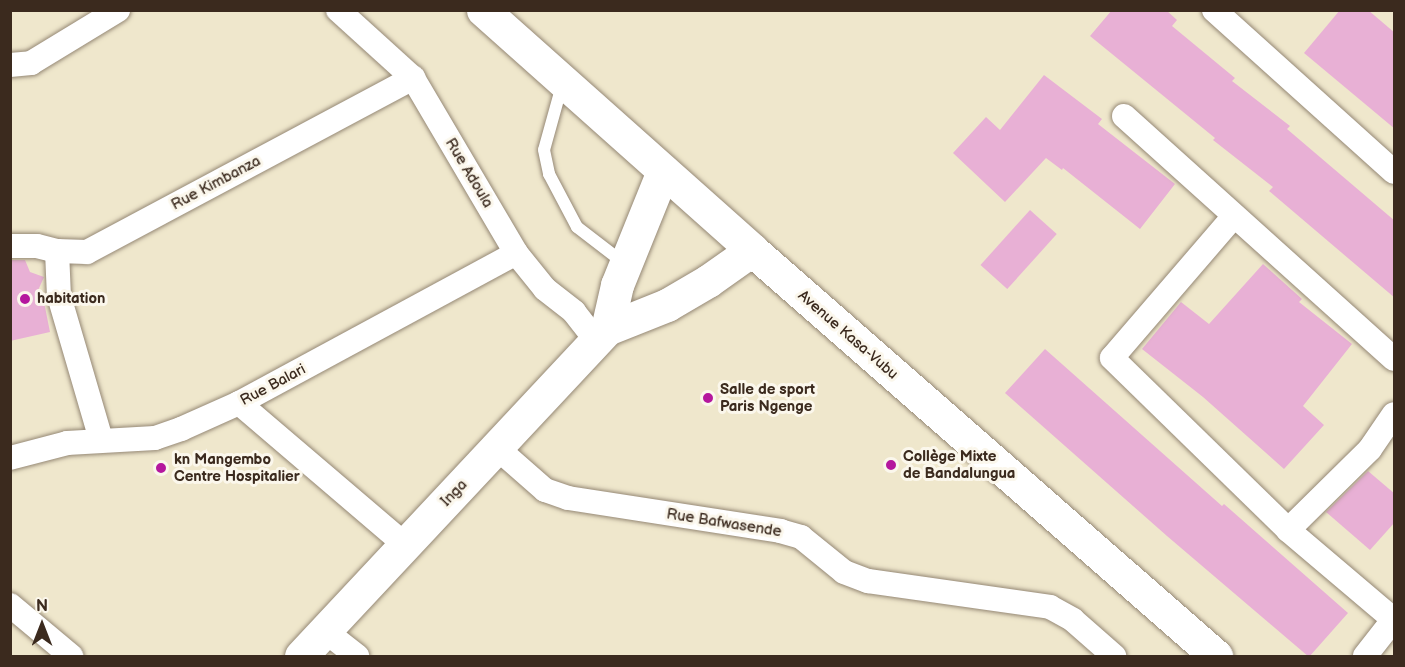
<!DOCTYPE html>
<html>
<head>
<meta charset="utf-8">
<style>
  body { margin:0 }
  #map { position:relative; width:1405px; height:667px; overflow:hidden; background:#efe7cc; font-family:"Balsamiq Sans",sans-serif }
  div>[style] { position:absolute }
  .building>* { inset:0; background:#e8b0d5; transform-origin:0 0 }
  .roads { filter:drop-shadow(0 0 2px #958875) drop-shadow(0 0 2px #958875) }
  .lane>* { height:12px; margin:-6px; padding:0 6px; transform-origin:6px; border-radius:6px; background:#fff }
  .street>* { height:24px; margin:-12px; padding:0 12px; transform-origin:12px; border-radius:12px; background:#fff }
  .secondary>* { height:33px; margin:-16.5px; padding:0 16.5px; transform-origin:16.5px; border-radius:16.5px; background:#fff }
  .primary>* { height:33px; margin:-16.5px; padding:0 16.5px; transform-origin:16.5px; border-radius:16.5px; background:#fff }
  .dots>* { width:16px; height:16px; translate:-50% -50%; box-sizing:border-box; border:3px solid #fbf7ec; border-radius:50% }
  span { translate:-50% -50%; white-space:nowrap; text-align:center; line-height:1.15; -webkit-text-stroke:6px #fbf7ec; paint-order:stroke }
  .street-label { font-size:15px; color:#3b2a1e }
  .poi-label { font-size:15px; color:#3b2a1e; font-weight:700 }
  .left { translate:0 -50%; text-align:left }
  .frame { position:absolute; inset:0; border:12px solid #3b2a1e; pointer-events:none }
  .north { position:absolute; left:12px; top:595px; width:60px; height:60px; -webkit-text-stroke:4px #fbf7ec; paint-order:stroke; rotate:0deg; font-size:16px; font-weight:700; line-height:24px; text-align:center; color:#3b2a1e }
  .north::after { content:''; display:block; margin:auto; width:21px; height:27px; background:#3b2a1e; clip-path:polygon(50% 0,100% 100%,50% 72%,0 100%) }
</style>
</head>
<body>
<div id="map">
  <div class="building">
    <i style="clip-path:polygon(1112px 10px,1166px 10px,1177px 20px,1172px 26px,1235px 78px,1232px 81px,1290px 126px,1287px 129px,1395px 221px,1395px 298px,1269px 191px,1273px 187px,1213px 140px,1215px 138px,1090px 36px)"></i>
    <i style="clip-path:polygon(1340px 10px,1368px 10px,1395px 33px,1395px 129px,1304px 53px)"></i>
    <i style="clip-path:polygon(1044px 75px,1102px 119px,1098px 124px,1175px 184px,1140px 229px,1063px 168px,1062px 170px,1046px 158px,1005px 202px,953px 153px,986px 117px,1000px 130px)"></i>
    <i style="left:1030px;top:210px;width:36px;height:74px;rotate:42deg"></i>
    <i style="clip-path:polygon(10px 260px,25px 260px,30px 272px,44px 277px,36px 295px,44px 302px,50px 332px,10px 341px)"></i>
    <i style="clip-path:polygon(1263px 264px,1302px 299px,1299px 302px,1352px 344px,1303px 406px,1324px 425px,1284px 469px,1203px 397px,1142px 349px,1181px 302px,1209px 324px)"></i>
    <i style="clip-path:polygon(1045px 349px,1222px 506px,1224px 504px,1348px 613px,1309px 657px,1167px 536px,1005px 393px)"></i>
    <i style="clip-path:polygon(1368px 471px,1395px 494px,1395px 522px,1370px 550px,1326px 512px)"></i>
  </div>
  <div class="roads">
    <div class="lane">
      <i style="left:562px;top:85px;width:67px;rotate:105.5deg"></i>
      <i style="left:544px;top:150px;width:25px;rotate:78deg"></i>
      <i style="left:549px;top:174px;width:60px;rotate:62.2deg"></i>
      <i style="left:577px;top:227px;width:59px;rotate:37.5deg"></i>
    </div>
    <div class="street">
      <i style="left:338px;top:10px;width:101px;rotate:42.2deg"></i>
      <i style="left:413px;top:78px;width:203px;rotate:59.5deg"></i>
      <i style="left:516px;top:253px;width:46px;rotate:51.1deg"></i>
      <i style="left:545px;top:289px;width:37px;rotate:38deg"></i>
      <i style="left:574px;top:312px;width:36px;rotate:52deg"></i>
      <i style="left:1214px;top:10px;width:242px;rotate:42deg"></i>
      <i style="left:10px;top:65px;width:21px;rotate:-5deg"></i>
      <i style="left:31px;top:63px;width:102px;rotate:-31.3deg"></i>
      <i style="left:1124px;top:116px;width:363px;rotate:42deg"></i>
      <i style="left:1234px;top:216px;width:187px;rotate:130.7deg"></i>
      <i style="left:1112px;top:358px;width:246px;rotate:44.3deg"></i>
      <i style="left:1288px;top:530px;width:139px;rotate:40.3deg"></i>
      <i style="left:10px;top:246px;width:27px"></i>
      <i style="left:37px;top:246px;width:21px;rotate:14deg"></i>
      <i style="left:57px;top:251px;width:30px;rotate:2deg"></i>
      <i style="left:87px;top:252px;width:370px;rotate:-28.1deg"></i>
      <i style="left:57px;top:251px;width:45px;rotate:87.5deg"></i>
      <i style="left:59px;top:296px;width:150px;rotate:73.7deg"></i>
      <i style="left:239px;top:403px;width:217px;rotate:40.5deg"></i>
      <i style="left:497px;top:448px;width:64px;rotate:41.2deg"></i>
      <i style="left:545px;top:490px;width:24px;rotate:19deg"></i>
      <i style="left:568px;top:498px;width:215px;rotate:8.8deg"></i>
      <i style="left:780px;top:531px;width:22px;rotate:16deg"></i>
      <i style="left:801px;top:537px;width:55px;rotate:39.1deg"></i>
      <i style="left:844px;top:572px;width:26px;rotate:21deg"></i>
      <i style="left:868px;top:581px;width:184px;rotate:8.1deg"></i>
      <i style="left:1050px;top:607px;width:26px;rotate:29deg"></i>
      <i style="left:1073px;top:620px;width:55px;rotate:41.3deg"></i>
      <i style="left:10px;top:458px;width:59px;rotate:-14.7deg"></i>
      <i style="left:67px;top:443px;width:88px;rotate:-3.3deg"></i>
      <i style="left:155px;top:438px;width:28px;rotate:-19deg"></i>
      <i style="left:181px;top:429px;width:64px;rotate:-24.1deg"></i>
      <i style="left:239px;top:403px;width:315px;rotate:-28.4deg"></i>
      <i style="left:1288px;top:530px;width:115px;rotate:-44.6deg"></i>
      <i style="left:1370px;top:449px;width:42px;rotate:-55.6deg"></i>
      <i style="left:10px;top:605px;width:80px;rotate:39.9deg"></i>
      <i style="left:325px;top:631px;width:41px;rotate:38deg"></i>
      <i style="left:1365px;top:656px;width:47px;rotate:-51.9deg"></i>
    </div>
    <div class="secondary">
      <i style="left:607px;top:329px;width:45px;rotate:-77.2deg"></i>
      <i style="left:617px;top:285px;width:123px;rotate:-68deg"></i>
      <i style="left:301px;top:656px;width:448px;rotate:-46.9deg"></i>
      <i style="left:607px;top:329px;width:65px;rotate:-21.8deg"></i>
      <i style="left:667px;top:305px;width:48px;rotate:-30.3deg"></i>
      <i style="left:708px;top:281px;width:54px;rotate:-35.2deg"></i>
    </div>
    <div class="primary">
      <i style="left:483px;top:10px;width:361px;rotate:41.7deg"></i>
      <i style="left:752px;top:250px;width:617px;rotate:41.19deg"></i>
    </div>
  </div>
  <div class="dots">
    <i style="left:25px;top:299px;background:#b5179e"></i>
    <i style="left:708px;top:398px;background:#b5179e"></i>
    <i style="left:891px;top:465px;background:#b5179e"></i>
    <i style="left:161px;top:468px;background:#b5179e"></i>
  </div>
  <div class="street-label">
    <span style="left:469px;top:173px;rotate:59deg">Rue Adoula</span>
    <span style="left:216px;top:183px;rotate:-28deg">Rue Kimbanza</span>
    <span style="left:848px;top:335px;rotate:41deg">Avenue Kasa-Vubu</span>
    <span style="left:273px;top:385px;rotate:-28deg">Rue Balari</span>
    <span style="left:454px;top:493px;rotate:-46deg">Inga</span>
    <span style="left:724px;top:523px;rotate:9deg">Rue Bafwasende</span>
  </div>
  <div class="poi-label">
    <span class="left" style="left:37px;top:299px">habitation</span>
    <span class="left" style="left:720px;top:398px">Salle de sport<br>Paris Ngenge</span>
    <span class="left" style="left:903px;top:465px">Collège Mixte<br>de Bandalungua</span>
    <span class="left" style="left:174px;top:468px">kn Mangembo<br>Centre Hospitalier</span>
  </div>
  <div class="frame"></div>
  <div class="north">N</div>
</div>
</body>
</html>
